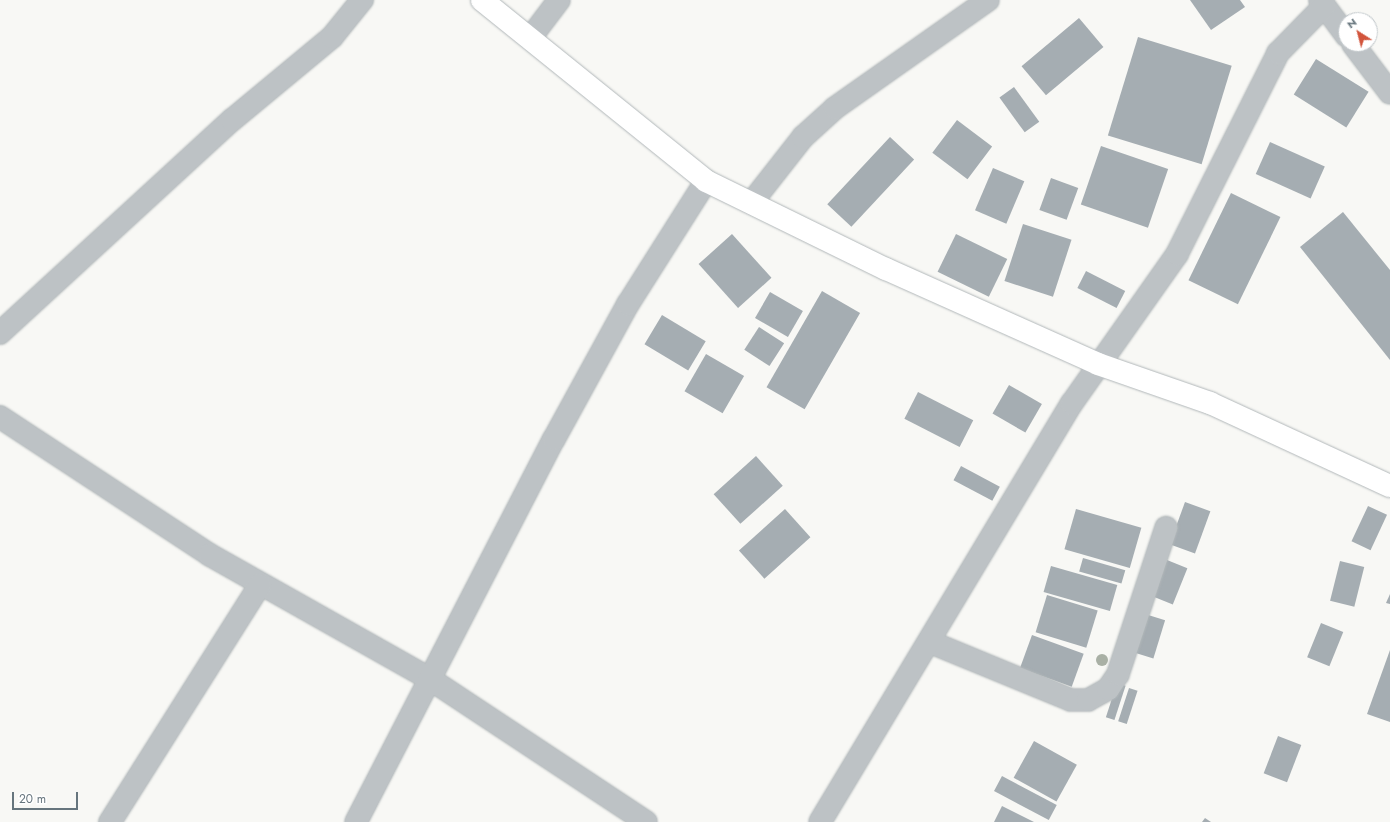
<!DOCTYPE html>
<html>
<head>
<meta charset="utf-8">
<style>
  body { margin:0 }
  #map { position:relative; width:1390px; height:822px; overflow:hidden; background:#f8f8f5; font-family:Jost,sans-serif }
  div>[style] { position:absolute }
  .building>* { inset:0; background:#a5adb2; transform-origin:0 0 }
  .roads { filter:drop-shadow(0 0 1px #b1b7b9) drop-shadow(0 0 1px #b1b7b9) }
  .minor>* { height:22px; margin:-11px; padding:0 11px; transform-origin:11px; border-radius:11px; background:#bdc2c5 }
  .major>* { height:22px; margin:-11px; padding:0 11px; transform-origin:11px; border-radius:11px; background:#fff }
  .trees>* { width:12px; height:12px; margin:-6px; border-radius:50%; background:#a9b0a5 }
  span { translate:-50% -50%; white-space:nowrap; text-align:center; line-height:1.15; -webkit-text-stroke:4px #fff; paint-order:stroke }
  .north { position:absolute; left:1338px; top:12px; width:40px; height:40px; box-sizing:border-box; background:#fff; border:1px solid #c2c8cb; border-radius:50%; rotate:324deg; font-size:11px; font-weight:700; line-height:16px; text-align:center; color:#66757d }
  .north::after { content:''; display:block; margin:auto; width:14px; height:18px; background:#d2553c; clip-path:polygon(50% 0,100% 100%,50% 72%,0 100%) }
  .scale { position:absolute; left:12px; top:792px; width:66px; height:18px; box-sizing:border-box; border:2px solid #66757d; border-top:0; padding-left:5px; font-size:12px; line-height:14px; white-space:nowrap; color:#66757d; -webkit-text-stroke:3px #fff; paint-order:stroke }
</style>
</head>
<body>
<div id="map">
  <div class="building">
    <i style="clip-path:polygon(1190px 0,1240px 0,1245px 7px,1211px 30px)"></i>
    <i style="left:1079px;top:18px;width:38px;height:75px;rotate:50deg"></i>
    <i style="left:1138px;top:37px;width:98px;height:103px;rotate:17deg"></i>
    <i style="left:1316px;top:59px;width:62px;height:42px;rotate:32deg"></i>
    <i style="left:1014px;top:87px;width:43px;height:18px;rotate:54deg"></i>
    <i style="left:957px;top:120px;width:44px;height:41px;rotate:37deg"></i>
    <i style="left:890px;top:137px;width:33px;height:92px;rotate:43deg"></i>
    <i style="left:1270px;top:142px;width:60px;height:35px;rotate:24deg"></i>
    <i style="left:1101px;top:146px;width:71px;height:62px;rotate:19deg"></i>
    <i style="left:993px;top:168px;width:34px;height:46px;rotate:23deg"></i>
    <i style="left:1051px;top:178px;width:29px;height:34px;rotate:20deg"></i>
    <i style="left:1231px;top:193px;width:55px;height:97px;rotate:26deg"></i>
    <i style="clip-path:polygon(1343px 212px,1390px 270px,1390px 360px,1300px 247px)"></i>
    <i style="left:1023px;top:224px;width:51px;height:60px;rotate:18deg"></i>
    <i style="left:732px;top:234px;width:59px;height:45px;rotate:48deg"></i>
    <i style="left:956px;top:234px;width:57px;height:42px;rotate:26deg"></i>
    <i style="left:1086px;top:271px;width:44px;height:19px;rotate:27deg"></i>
    <i style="left:822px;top:291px;width:44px;height:111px;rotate:30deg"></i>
    <i style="left:770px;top:292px;width:38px;height:30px;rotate:30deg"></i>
    <i style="left:662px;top:315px;width:51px;height:34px;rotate:31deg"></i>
    <i style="left:759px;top:327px;width:30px;height:27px;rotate:33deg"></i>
    <i style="left:706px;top:354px;width:44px;height:43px;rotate:30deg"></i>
    <i style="left:1009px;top:385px;width:38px;height:33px;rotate:30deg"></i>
    <i style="left:918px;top:392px;width:62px;height:30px;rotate:27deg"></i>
    <i style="left:756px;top:456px;width:40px;height:57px;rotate:48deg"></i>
    <i style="left:961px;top:466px;width:44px;height:16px;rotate:28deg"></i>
    <i style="left:1185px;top:502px;width:27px;height:45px;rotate:20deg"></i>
    <i style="left:1368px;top:506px;width:21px;height:39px;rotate:25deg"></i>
    <i style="left:785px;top:509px;width:38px;height:62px;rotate:48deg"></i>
    <i style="left:1076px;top:509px;width:68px;height:42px;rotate:16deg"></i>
    <i style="left:1083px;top:558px;width:44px;height:14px;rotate:16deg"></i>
    <i style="left:1167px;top:560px;width:22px;height:39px;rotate:22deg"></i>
    <i style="left:1340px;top:561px;width:25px;height:41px;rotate:14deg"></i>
    <i style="left:1051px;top:566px;width:69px;height:27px;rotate:16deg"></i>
    <i style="clip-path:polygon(1390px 594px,1390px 604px,1386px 603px)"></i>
    <i style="left:1047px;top:595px;width:53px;height:39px;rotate:17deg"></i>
    <i style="left:1145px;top:614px;width:21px;height:40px;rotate:17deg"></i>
    <i style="left:1321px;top:623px;width:24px;height:37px;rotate:22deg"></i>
    <i style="left:1032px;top:635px;width:55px;height:35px;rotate:20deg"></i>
    <i style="clip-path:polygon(1390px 650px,1390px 722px,1367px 714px)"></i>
    <i style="left:1117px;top:683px;width:9px;height:36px;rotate:18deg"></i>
    <i style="left:1129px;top:688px;width:9px;height:35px;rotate:18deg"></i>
    <i style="left:1278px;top:736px;width:25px;height:40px;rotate:21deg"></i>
    <i style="left:1034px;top:741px;width:49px;height:42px;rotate:29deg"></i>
    <i style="left:1002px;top:776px;width:62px;height:17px;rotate:28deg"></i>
    <i style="clip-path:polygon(1002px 806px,1034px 822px,994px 822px)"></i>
    <i style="clip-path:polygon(1205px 818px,1211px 822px,1202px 822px)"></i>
  </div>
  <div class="roads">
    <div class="minor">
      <i style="left:1320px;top:0;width:44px;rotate:53.4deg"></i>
      <i style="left:531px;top:37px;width:46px;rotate:-52.9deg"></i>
      <i style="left:1353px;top:44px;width:61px;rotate:52.9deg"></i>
      <i style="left:752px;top:202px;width:83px;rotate:-51.9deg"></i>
      <i style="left:803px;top:137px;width:43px;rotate:-42.2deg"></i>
      <i style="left:835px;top:108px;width:187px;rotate:-35.2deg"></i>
      <i style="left:0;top:333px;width:315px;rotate:-42.6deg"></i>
      <i style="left:232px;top:120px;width:130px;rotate:-39.7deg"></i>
      <i style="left:332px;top:37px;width:48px;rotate:-51deg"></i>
      <i style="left:0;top:417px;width:251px;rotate:33.3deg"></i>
      <i style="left:210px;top:555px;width:253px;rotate:29.4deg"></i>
      <i style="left:430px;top:679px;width:259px;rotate:33.5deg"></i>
      <i style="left:930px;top:642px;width:152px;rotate:22.4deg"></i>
      <i style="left:1071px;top:700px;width:17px"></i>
      <i style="left:1088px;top:700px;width:23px;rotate:-29deg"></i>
      <i style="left:1108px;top:689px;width:18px;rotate:-56deg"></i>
      <i style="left:1118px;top:674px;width:154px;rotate:-71.8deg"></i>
      <i style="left:110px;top:822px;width:280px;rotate:-57.7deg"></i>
      <i style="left:356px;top:822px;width:431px;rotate:-62.7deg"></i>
      <i style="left:554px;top:439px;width:154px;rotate:-61.3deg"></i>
      <i style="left:628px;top:304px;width:146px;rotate:-57.6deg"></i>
      <i style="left:820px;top:822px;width:489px;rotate:-59deg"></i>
      <i style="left:1072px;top:403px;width:182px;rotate:-54.8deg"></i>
      <i style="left:1177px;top:254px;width:225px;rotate:-63.3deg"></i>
      <i style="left:1278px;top:53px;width:66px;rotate:-45.6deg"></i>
    </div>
    <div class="major">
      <i style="left:482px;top:0;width:288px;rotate:38.9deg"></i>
      <i style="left:706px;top:181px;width:200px;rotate:26.1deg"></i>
      <i style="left:886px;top:269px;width:232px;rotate:24.1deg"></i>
      <i style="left:1098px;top:364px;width:119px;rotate:19.2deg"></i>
      <i style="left:1210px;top:403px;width:198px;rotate:24.8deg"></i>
    </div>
  </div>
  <div class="trees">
    <i style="left:1102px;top:660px"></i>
  </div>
  <div class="north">N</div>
  <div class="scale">20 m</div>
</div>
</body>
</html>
